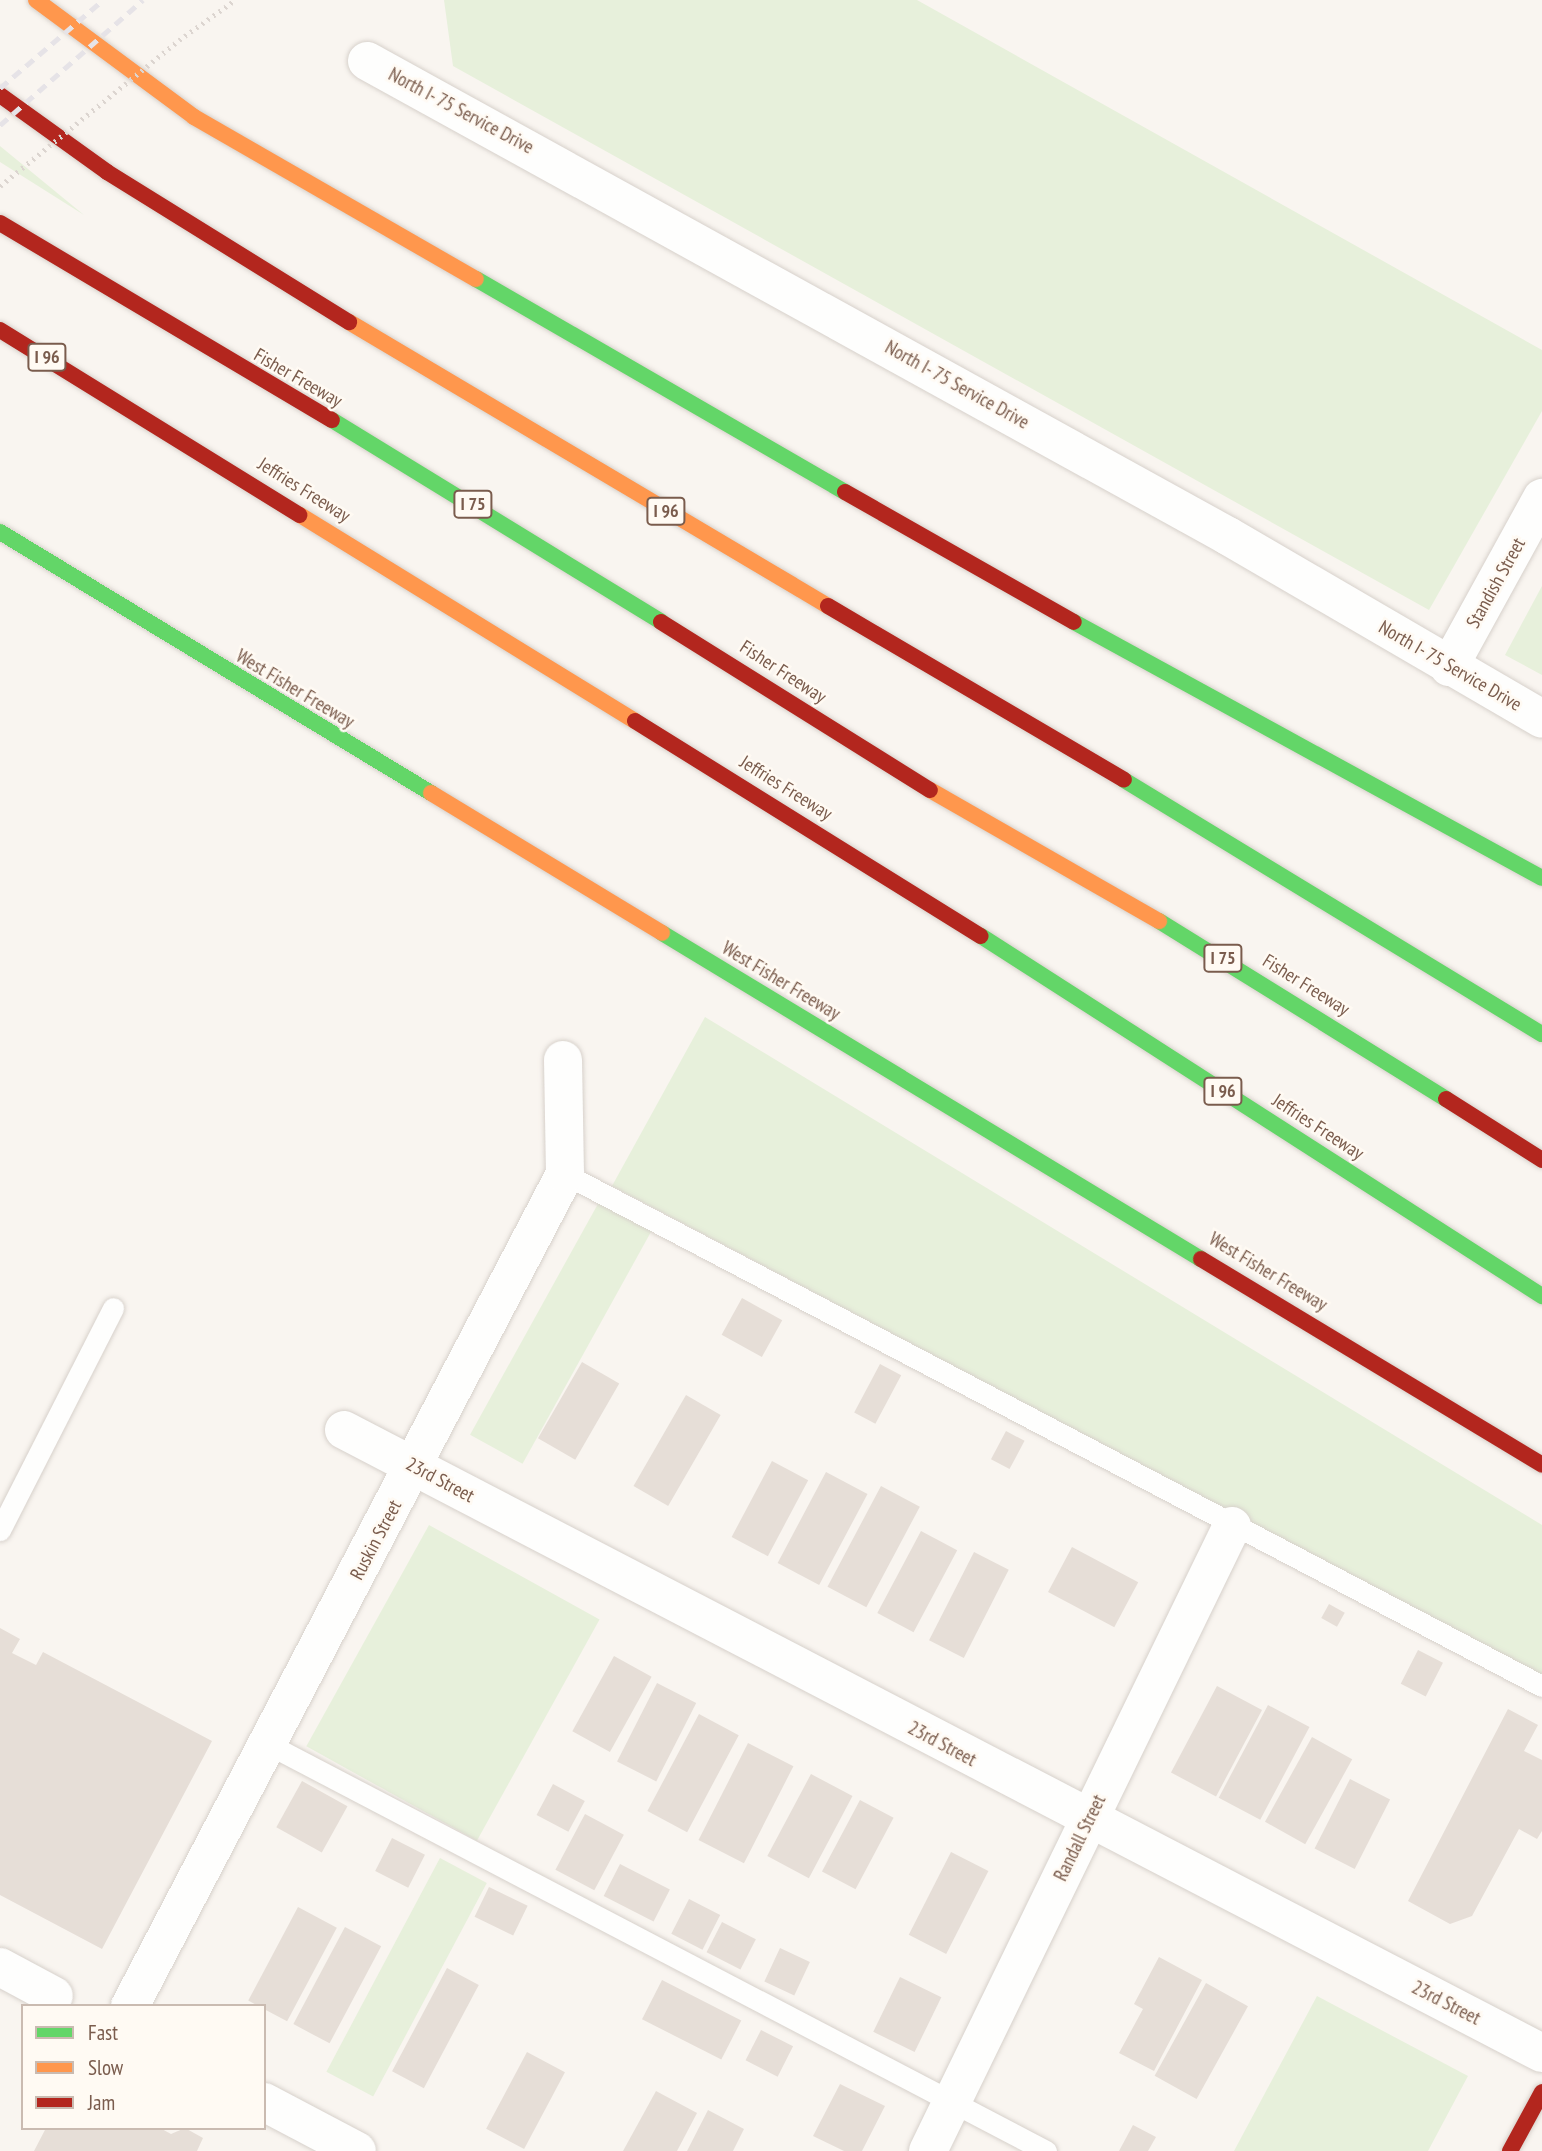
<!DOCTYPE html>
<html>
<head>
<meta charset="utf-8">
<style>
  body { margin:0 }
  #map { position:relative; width:1542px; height:2151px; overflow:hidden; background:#f9f5f0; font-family:"PT Sans Narrow",sans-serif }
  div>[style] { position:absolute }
  .green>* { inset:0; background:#e7f0db; transform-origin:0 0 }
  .building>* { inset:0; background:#e6ded7; transform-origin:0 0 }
  .path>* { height:4.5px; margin-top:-2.25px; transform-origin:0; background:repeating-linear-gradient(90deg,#dcd5d0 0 2px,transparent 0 7px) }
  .roads { filter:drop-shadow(0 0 2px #d7d1cb) drop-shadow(0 0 2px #d7d1cb) }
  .lane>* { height:21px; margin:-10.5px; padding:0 10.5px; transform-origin:10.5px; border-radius:10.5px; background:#fefefd }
  .street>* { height:38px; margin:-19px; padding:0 19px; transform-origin:19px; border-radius:19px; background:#fefefd }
  .fast>* { height:16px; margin:-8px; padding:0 8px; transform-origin:8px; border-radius:8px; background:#63d668 }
  .slow>* { height:16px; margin:-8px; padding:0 8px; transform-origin:8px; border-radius:8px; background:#ff974d }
  .jam>* { height:16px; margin:-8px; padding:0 8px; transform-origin:8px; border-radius:8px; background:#b3261e }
  .rail>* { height:5px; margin-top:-2.5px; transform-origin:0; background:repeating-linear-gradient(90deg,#e6e3e7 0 10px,transparent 0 17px) }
  .path-bridge>* { height:4.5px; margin-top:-2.25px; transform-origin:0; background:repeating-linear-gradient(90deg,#dcd5d0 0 2px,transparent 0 7px) }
  span { translate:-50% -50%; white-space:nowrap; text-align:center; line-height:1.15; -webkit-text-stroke:5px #fffaf3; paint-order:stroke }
  .shield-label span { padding:2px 5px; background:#fffaf3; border:2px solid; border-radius:5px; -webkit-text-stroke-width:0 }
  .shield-label { font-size:18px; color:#7a5c4d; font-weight:700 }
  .street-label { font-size:19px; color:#7a5c4d }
  .legend { position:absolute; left:21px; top:2004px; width:245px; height:126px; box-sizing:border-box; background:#fffaf3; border:2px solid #cabbb1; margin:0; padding:9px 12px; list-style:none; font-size:21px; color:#7a5c4d }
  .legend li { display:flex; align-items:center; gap:14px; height:35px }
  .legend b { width:35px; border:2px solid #cabbb1 }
</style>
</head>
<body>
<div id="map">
  <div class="green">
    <i style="clip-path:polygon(444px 0,917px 0,1542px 350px,1542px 411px,1429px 610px,453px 66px)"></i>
    <i style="clip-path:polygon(0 146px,84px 215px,0 162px)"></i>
    <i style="clip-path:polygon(1542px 586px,1542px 675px,1505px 655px)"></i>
    <i style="clip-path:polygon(705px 1017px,1542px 1525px,1542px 1676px,612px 1186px)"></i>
    <i style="left:599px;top:1202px;width:60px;height:266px;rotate:29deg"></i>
    <i style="left:429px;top:1525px;width:195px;height:253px;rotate:29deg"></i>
    <i style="left:440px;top:1858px;width:53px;height:242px;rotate:28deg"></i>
    <i style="clip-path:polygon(1317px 1996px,1468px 2076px,1428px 2151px,1234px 2151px)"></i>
  </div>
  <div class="building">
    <i style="left:742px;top:1298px;width:46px;height:42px;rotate:29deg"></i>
    <i style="left:582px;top:1362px;width:43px;height:88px;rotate:30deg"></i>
    <i style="left:880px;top:1364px;width:24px;height:55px;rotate:28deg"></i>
    <i style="left:686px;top:1395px;width:40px;height:105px;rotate:30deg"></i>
    <i style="left:1006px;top:1431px;width:21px;height:32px;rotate:28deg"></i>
    <i style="left:772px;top:1461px;width:41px;height:86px;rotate:28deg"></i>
    <i style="left:826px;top:1472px;width:47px;height:103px;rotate:28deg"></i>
    <i style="left:881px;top:1486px;width:44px;height:114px;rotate:28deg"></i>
    <i style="left:921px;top:1531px;width:41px;height:93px;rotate:28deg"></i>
    <i style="left:1072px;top:1547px;width:75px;height:51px;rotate:28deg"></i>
    <i style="left:974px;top:1552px;width:39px;height:99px;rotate:27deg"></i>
    <i style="left:1329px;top:1604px;width:18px;height:16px;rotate:29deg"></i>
    <i style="clip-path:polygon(0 1628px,20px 1639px,12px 1653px,36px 1665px,43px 1652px,212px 1741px,102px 1949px,0 1895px)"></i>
    <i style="left:1418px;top:1650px;width:28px;height:38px;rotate:27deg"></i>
    <i style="left:614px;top:1656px;width:43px;height:86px;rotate:29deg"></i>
    <i style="left:657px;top:1683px;width:44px;height:88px;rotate:27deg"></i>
    <i style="left:1217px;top:1686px;width:51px;height:98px;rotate:28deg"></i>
    <i style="left:1268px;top:1705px;width:47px;height:105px;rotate:28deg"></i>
    <i style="clip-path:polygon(1508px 1709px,1538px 1725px,1524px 1751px,1542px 1760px,1542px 1831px,1537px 1839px,1519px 1829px,1472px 1916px,1450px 1924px,1408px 1901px)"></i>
    <i style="left:699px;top:1714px;width:45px;height:110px;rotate:28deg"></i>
    <i style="left:1312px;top:1737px;width:46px;height:97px;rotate:29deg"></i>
    <i style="left:748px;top:1743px;width:51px;height:109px;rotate:27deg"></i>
    <i style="left:811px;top:1774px;width:47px;height:93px;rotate:28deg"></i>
    <i style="left:1350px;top:1779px;width:45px;height:78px;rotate:27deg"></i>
    <i style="left:302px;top:1781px;width:52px;height:53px;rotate:29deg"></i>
    <i style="left:553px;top:1784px;width:36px;height:35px;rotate:28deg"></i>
    <i style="left:860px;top:1800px;width:38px;height:81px;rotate:28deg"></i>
    <i style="left:585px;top:1814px;width:44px;height:63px;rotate:28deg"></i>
    <i style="left:392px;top:1838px;width:37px;height:37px;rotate:27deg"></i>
    <i style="left:951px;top:1852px;width:42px;height:93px;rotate:27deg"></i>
    <i style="left:620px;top:1864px;width:56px;height:36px;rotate:27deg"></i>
    <i style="left:489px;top:1887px;width:43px;height:33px;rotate:26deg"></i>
    <i style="left:689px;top:1899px;width:35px;height:39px;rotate:27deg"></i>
    <i style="left:298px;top:1907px;width:44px;height:106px;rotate:28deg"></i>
    <i style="left:722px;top:1922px;width:38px;height:34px;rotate:27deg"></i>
    <i style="left:345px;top:1927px;width:41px;height:110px;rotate:28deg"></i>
    <i style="left:780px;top:1948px;width:33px;height:37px;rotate:25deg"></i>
    <i style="clip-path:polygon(1159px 1957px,1202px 1980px,1154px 2071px,1119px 2053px,1143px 2009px,1134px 2004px)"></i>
    <i style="left:447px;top:1968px;width:36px;height:117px;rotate:28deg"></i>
    <i style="left:900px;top:1977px;width:46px;height:61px;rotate:26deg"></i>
    <i style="left:662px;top:1980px;width:89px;height:44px;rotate:27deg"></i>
    <i style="left:1206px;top:1983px;width:48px;height:106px;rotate:29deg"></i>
    <i style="left:761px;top:2030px;width:36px;height:34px;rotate:27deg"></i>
    <i style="left:527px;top:2052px;width:43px;height:87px;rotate:28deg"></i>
    <i style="clip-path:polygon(840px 2084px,885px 2106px,862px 2151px,844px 2151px,813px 2136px)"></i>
    <i style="clip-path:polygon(656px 2091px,697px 2113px,677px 2151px,623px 2151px)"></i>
    <i style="clip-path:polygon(708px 2110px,744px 2129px,733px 2151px,687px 2151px)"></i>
    <i style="clip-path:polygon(1133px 2125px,1156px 2137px,1148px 2151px,1119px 2151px)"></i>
    <i style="clip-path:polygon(46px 2128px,160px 2128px,171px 2134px,185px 2128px,203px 2138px,197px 2151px,34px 2151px)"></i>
  </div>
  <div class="path">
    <i style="left:179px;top:40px;width:69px;rotate:-35.5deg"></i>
  </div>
  <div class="roads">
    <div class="lane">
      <i style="left:565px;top:1174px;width:1103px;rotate:27.66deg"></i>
      <i style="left:0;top:1530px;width:249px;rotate:-63deg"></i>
      <i style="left:268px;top:1744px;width:878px;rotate:27.62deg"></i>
    </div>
    <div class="street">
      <i style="left:367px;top:61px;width:983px;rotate:28.88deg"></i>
      <i style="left:1228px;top:536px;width:363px;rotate:30.2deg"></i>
      <i style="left:1449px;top:667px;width:193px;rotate:-61.2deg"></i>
      <i style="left:344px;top:1430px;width:1350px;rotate:27.48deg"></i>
      <i style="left:0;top:1967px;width:61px;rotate:28.2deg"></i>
      <i style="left:130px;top:2006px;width:939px;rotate:-62.4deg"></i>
      <i style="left:565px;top:1174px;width:114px;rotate:-91deg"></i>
      <i style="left:264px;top:2102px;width:105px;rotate:27.8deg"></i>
      <i style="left:928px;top:2151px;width:695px;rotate:-64.06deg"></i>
    </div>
    <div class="fast">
      <i style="left:476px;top:279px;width:426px;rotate:30deg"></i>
      <i style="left:332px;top:420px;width:386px;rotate:31.5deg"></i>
      <i style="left:0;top:532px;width:504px;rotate:31.2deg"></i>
      <i style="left:1074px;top:622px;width:533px;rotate:28.68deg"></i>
      <i style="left:1124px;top:780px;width:489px;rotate:31.3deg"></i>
      <i style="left:1159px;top:921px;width:338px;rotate:31.8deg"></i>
      <i style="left:662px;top:933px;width:630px;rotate:31.17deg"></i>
      <i style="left:981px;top:936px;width:667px;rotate:32.69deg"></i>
    </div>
    <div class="slow">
      <i style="left:36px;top:0;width:197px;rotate:36.5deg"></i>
      <i style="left:194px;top:117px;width:325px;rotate:29.9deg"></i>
      <i style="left:349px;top:322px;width:557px;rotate:30.66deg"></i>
      <i style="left:300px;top:515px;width:393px;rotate:31.6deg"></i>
      <i style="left:930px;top:790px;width:264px;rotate:29.8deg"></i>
      <i style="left:431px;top:793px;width:270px;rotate:31.2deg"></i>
    </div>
    <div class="jam">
      <i style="left:0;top:95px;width:132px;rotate:35.7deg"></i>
      <i style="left:107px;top:172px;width:285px;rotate:31.8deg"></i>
      <i style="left:0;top:223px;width:386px;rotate:30.7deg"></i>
      <i style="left:0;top:330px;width:352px;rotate:31.7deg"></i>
      <i style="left:845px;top:492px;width:263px;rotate:29.6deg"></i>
      <i style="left:828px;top:606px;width:343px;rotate:30.4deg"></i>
      <i style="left:661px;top:622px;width:317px;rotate:32deg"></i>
      <i style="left:635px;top:721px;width:407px;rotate:31.9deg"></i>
      <i style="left:1446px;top:1099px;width:114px;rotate:32.4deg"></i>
      <i style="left:1201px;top:1259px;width:398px;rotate:31.1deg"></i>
      <i style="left:1510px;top:2151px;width:67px;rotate:-61.5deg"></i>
    </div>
  </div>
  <div class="rail">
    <i style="left:0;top:88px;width:135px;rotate:-40.5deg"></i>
    <i style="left:0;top:125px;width:190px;rotate:-41.2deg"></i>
  </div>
  <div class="path-bridge">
    <i style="left:0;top:186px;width:231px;rotate:-39.2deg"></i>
  </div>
  <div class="shield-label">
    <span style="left:47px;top:357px">I 96</span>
    <span style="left:473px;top:504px">I 75</span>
    <span style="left:666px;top:511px">I 96</span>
    <span style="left:1223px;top:958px">I 75</span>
    <span style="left:1223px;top:1091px">I 96</span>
  </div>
  <div class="street-label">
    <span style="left:461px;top:111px;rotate:28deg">North I- 75 Service Drive</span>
    <span style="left:298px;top:378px;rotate:30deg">Fisher Freeway</span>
    <span style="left:957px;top:385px;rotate:29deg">North I- 75 Service Drive</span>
    <span style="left:304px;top:490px;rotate:32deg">Jeffries Freeway</span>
    <span style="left:1496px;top:583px;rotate:-61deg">Standish Street</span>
    <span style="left:1450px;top:666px;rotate:30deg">North I- 75 Service Drive</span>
    <span style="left:783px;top:672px;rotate:33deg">Fisher Freeway</span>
    <span style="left:295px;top:689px;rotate:31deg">West Fisher Freeway</span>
    <span style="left:786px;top:788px;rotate:32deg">Jeffries Freeway</span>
    <span style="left:781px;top:981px;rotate:31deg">West Fisher Freeway</span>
    <span style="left:1306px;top:985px;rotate:32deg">Fisher Freeway</span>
    <span style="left:1318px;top:1127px;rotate:33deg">Jeffries Freeway</span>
    <span style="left:1268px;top:1272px;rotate:31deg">West Fisher Freeway</span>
    <span style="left:440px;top:1480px;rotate:28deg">23rd Street</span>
    <span style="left:376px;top:1540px;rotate:-62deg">Ruskin Street</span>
    <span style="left:942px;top:1744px;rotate:28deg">23rd Street</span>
    <span style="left:1080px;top:1838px;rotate:-64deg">Randall Street</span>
    <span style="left:1446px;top:2003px;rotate:27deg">23rd Street</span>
  </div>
  <ul class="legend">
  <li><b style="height:9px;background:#63d668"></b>Fast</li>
  <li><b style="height:9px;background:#ff974d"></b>Slow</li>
  <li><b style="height:9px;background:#b3261e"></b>Jam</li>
  </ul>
</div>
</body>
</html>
